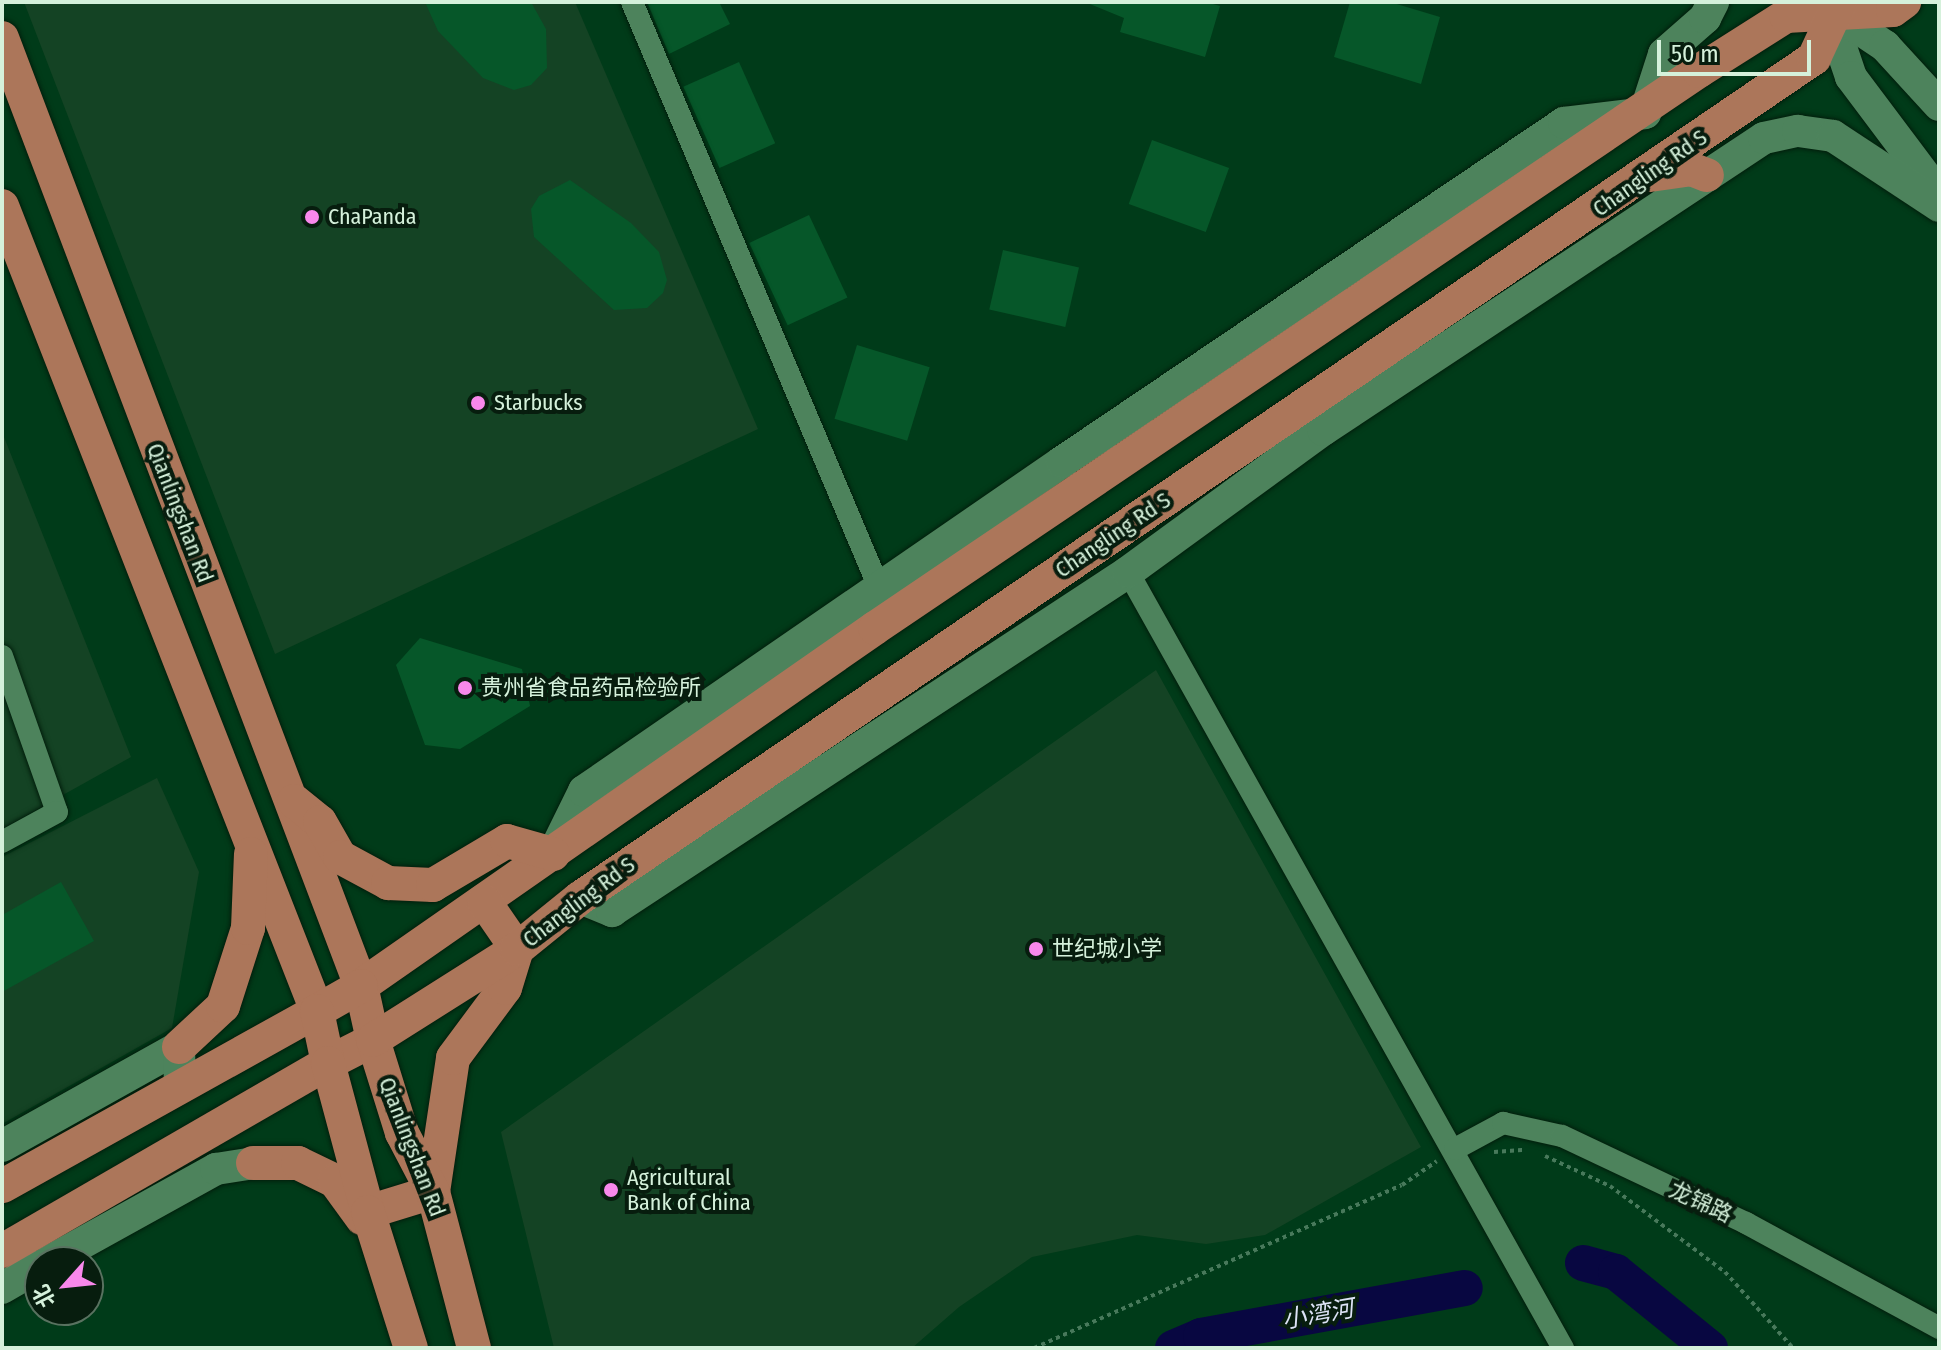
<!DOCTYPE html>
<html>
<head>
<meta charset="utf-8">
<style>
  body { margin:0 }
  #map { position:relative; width:1941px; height:1350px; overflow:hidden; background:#003b19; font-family:"Fira Sans Condensed","Noto Sans SC",sans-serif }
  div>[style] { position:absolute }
  .built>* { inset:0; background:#144324 }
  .river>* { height:36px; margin:-18px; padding:0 18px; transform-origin:18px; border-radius:18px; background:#080741 }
  .building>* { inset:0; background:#065729; transform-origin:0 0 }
  .path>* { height:4px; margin-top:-2px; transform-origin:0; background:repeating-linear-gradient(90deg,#48795b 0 4px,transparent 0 8px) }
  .roads { filter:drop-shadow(0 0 2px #031e0c) drop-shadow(0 0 2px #031e0c) }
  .minor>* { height:22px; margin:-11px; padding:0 11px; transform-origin:11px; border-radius:11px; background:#4d835c }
  .secondary>* { height:32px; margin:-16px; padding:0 16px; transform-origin:16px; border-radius:16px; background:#4d835c }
  .primary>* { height:34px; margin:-17px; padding:0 17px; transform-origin:17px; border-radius:17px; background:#ac765a }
  .dots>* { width:22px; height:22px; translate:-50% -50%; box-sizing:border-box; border:4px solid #071d0e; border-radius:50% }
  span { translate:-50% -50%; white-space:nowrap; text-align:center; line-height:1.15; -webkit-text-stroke:8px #071d0e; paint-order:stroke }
  .street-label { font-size:22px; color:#d5f1db }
  .poi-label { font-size:22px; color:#d5f1db }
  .left { translate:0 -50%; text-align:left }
  .water-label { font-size:24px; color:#dde3f6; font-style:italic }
  .frame { position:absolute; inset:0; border:4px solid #d5f1db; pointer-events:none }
  .north { position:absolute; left:24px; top:1246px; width:80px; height:80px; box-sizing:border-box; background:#071d0e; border:2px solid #597260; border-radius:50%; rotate:243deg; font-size:22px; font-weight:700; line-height:32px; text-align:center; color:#d5f1db }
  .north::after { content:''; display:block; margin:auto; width:28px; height:36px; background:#f888eb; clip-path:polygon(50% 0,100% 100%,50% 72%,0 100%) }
  .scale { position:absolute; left:1657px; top:40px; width:154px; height:36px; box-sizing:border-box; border:4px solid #d5f1db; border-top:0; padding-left:10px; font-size:24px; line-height:28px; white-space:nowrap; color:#d5f1db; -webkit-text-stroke:6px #071d0e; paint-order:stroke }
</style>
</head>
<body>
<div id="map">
  <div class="built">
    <i style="clip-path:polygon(24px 2px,575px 2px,758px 429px,275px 654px)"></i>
    <i style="clip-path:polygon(2px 432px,131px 757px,2px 829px)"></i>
    <i style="clip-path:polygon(1156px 670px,1421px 1147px,1265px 1235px,1206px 1244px,1137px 1235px,1032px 1257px,959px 1307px,912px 1348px,554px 1348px,501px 1132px)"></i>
    <i style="clip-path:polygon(157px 778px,199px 872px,172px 1028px,2px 1124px,2px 857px)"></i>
  </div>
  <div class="river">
    <i style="left:1583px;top:1263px;width:34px;rotate:15deg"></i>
    <i style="left:1616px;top:1272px;width:121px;rotate:39deg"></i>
    <i style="left:1173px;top:1348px;width:30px;rotate:-23deg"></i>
    <i style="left:1201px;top:1336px;width:268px;rotate:-10.3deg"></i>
  </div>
  <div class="building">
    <i style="clip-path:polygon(425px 2px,531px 2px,546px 29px,547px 68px,531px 85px,514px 90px,483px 78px,438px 31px)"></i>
    <i style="clip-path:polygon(647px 2px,719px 2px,730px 24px,669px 54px)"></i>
    <i style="clip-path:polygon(1085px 2px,1206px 2px,1220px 6px,1205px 57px,1120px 32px,1124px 18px)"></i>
    <i style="clip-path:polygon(1350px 2px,1390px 2px,1440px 17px,1421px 84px,1334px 57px)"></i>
    <i style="left:739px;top:62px;width:89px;height:61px;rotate:66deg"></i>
    <i style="left:1152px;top:140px;width:82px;height:68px;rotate:20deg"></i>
    <i style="clip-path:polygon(570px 180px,631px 223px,659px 252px,667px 280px,663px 293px,647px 308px,614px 310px,534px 237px,531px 209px,539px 196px)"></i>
    <i style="left:809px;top:215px;width:91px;height:66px;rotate:65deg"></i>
    <i style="left:1003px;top:250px;width:78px;height:61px;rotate:13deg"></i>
    <i style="left:857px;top:345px;width:76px;height:77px;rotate:17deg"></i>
    <i style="clip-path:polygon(420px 638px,522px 669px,530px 706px,460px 749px,425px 745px,396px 665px)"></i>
    <i style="clip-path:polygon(61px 882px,94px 941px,2px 992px,2px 915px)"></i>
  </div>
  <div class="path">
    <i style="left:1494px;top:1152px;width:31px;rotate:-4deg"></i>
    <i style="left:1545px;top:1156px;width:72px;rotate:24.8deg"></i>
    <i style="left:1610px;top:1186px;width:144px;rotate:36.8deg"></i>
    <i style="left:1725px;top:1272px;width:102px;rotate:48.2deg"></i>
    <i style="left:1034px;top:1348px;width:402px;rotate:-23.9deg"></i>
    <i style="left:1402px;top:1185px;width:42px;rotate:-34.4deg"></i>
  </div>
  <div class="roads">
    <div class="minor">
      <i style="left:632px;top:2px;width:638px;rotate:67.13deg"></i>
      <i style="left:1128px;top:572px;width:890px;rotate:60.73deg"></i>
      <i style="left:2px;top:656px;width:165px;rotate:70.6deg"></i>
      <i style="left:57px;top:812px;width:63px;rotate:151.4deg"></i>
      <i style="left:1455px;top:1149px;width:55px;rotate:-28.4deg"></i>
      <i style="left:1503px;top:1123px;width:60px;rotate:12.4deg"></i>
      <i style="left:1562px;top:1136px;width:204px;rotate:25.3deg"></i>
      <i style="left:1746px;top:1223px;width:220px;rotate:28.5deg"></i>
    </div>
    <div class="secondary">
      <i style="left:1826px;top:3px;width:78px;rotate:71.3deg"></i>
      <i style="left:1851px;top:77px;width:146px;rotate:53.1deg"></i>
      <i style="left:1828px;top:8px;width:69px;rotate:33.7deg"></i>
      <i style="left:1885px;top:46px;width:80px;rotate:47.5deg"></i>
      <i style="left:553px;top:854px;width:70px;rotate:-63.8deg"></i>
      <i style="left:584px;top:791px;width:580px;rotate:-34.54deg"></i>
      <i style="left:1062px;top:462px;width:606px;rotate:-34.03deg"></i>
      <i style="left:1564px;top:123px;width:82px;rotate:-7deg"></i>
      <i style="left:1645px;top:113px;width:62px;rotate:-72.1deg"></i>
      <i style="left:1664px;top:54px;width:55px;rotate:-41.3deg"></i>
      <i style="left:1705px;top:18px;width:18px;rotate:-63deg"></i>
      <i style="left:580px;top:898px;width:35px;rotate:22deg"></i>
      <i style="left:612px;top:911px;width:617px;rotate:-33.3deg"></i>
      <i style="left:1128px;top:572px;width:241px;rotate:-36.1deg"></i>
      <i style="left:1323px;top:430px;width:529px;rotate:-33.51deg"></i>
      <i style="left:1764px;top:138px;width:35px;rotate:-12deg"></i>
      <i style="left:1798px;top:131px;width:35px;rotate:8deg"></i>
      <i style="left:1833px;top:136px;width:127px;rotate:33.4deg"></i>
      <i style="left:2px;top:1146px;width:203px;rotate:-29.2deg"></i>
      <i style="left:179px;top:1047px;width:40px;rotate:88.6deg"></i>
      <i style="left:48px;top:1262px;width:192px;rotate:-29deg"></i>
      <i style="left:216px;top:1169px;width:37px;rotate:-9deg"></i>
      <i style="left:2px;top:1288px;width:44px;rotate:-30.1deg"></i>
    </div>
    <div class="primary">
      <i style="left:2px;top:38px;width:1014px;rotate:69.26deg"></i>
      <i style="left:361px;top:986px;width:626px;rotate:-34.86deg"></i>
      <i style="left:875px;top:628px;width:995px;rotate:-34.06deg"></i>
      <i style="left:1699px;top:71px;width:103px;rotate:-32.3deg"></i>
      <i style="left:1786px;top:16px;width:107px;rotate:-3.2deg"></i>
      <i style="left:1893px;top:10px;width:14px;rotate:-36deg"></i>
      <i style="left:1650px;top:175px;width:41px;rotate:-8.3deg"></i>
      <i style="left:1691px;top:169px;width:17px;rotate:21deg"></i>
      <i style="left:2px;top:206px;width:864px;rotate:68.63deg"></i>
      <i style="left:317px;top:1011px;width:360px;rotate:150.9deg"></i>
      <i style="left:294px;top:801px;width:33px;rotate:39deg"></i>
      <i style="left:320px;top:822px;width:40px;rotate:60.3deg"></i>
      <i style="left:340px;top:857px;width:55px;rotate:28.4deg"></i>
      <i style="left:388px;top:883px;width:45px;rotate:2.5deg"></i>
      <i style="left:433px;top:885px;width:86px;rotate:-30.7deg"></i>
      <i style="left:507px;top:841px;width:48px;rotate:15.8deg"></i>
      <i style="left:484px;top:901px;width:58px;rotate:55.5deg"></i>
      <i style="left:179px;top:1047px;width:60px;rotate:-43deg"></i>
      <i style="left:223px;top:1006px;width:82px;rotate:-72.2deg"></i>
      <i style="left:248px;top:928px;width:74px;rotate:-87.7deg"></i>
      <i style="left:253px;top:1163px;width:45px"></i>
      <i style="left:298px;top:1163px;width:41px;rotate:25.9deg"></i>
      <i style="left:335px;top:1181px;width:46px;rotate:53.9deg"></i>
      <i style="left:433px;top:1192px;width:135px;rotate:-81.5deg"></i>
      <i style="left:453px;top:1058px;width:87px;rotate:-53.4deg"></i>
      <i style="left:505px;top:988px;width:41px;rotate:-72.9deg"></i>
      <i style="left:368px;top:1212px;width:68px;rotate:-17.1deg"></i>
      <i style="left:2px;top:1251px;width:376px;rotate:-30deg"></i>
      <i style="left:328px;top:1063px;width:51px;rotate:-27.1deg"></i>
      <i style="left:373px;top:1040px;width:55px;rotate:-102.5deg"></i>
      <i style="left:361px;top:986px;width:51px;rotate:150.4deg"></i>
      <i style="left:317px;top:1011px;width:53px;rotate:78.1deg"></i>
      <i style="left:328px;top:1063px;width:154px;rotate:75deg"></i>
      <i style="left:368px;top:1212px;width:143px;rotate:72.5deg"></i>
      <i style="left:474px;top:1348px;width:161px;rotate:-104.7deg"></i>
      <i style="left:433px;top:1192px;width:67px;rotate:-117.7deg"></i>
      <i style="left:402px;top:1133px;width:97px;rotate:-107.3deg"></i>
      <i style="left:373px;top:1040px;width:170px;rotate:-32.3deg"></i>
      <i style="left:517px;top:949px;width:81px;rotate:-39deg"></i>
      <i style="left:580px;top:898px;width:1493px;rotate:-34.24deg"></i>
      <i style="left:1814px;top:58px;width:62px;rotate:-65.1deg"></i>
    </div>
  </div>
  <div class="dots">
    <i style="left:312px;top:217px;background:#f888eb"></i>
    <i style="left:478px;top:403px;background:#f888eb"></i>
    <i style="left:465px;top:688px;background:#f888eb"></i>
    <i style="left:1036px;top:949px;background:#f888eb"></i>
    <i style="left:611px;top:1190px;background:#f888eb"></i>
  </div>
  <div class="street-label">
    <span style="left:1650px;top:173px;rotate:-35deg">Changling Rd S</span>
    <span style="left:180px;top:513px;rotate:69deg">Qianlingshan Rd</span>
    <span style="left:1113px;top:535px;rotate:-34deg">Changling Rd S</span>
    <span style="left:579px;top:902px;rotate:-37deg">Changling Rd S</span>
    <span style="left:412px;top:1147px;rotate:69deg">Qianlingshan Rd</span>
    <span style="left:1701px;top:1202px;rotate:25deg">龙锦路</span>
  </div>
  <div class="poi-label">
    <span class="left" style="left:328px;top:217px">ChaPanda</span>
    <span class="left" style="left:494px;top:403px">Starbucks</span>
    <span class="left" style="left:481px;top:688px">贵州省食品药品检验所</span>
    <span class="left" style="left:1052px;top:949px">世纪城小学</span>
    <span class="left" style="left:627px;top:1190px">Agricultural<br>Bank of China</span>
  </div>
  <div class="water-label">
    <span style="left:1318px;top:1315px;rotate:-10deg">小湾河</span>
  </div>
  <div class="frame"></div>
  <div class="north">北</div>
  <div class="scale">50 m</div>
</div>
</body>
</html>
